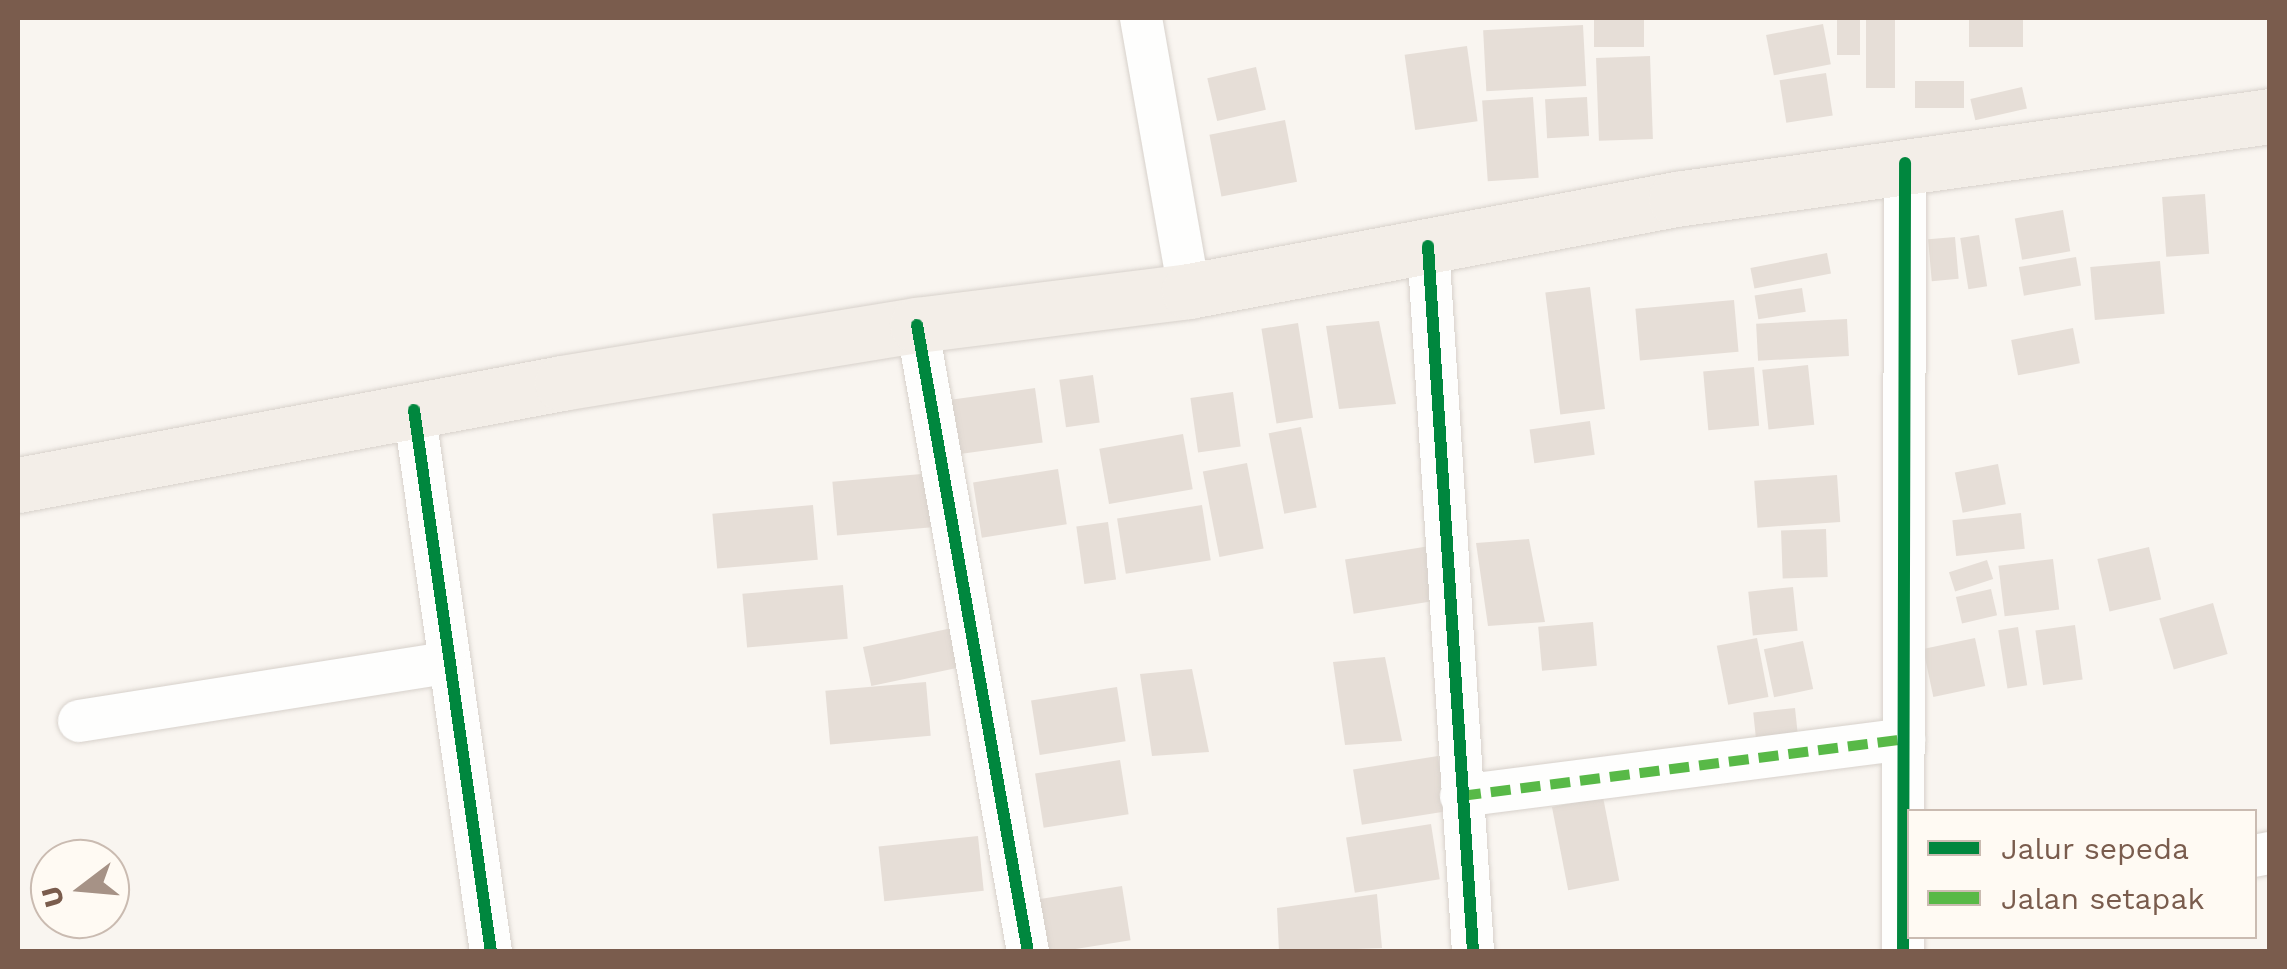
<!DOCTYPE html>
<html>
<head>
<meta charset="utf-8">
<style>
  body { margin:0 }
  #map { position:relative; width:2287px; height:969px; overflow:hidden; background:#f9f5f0; font-family:"Work Sans",sans-serif }
  div>[style] { position:absolute }
  .building>* { inset:0; background:#e6ded7; transform-origin:0 0 }
  .roads { filter:drop-shadow(0 0 2px #d7d1cb) drop-shadow(0 0 2px #d7d1cb) }
  .minor>* { height:42px; margin:-21px; padding:0 21px; transform-origin:21px; border-radius:21px; background:#fefefd }
  .primary>* { height:55px; margin:-27.5px; padding:0 27.5px; transform-origin:27.5px; border-radius:27.5px; background:#f3eee8 }
  .quiet>* { height:10px; margin-top:-5px; transform-origin:0; background:repeating-linear-gradient(90deg,#58b947 0 20px,transparent 0 30px) }
  .cycleway>* { height:12px; margin:-6px; padding:0 6px; transform-origin:6px; border-radius:6px; background:#00873e }
  span { translate:-50% -50%; white-space:nowrap; text-align:center; line-height:1.15; -webkit-text-stroke:9px #fffaf3; paint-order:stroke }
  .frame { position:absolute; inset:0; border:20px solid #7a5c4d; pointer-events:none }
  .legend { position:absolute; left:1907px; top:809px; width:350px; height:130px; box-sizing:border-box; background:#fffaf3; border:2px solid #cabbb1; margin:0; padding:12px 18px; list-style:none; font-size:30px; color:#7a5c4d }
  .legend li { display:flex; align-items:center; gap:20px; height:50px }
  .legend b { width:50px; border:2px solid #cabbb1 }
  .north { position:absolute; left:30px; top:839px; width:100px; height:100px; box-sizing:border-box; background:#fffaf3; border:2px solid #cabbb1; border-radius:50%; rotate:254deg; font-size:28px; font-weight:700; line-height:40px; text-align:center; color:#7a5c4d }
  .north::after { content:''; display:block; margin:auto; width:35px; height:45px; background:#a69286; clip-path:polygon(50% 0,100% 100%,50% 72%,0 100%) }
</style>
</head>
<body>
<div id="map">
  <div class="building">
    <i style="left:1594px;top:18px;width:50px;height:29px"></i>
    <i style="left:1837px;top:18px;width:23px;height:37px"></i>
    <i style="left:1866px;top:18px;width:29px;height:70px"></i>
    <i style="left:1969px;top:18px;width:54px;height:29px"></i>
    <i style="left:1823px;top:24px;width:41px;height:58px;rotate:79deg"></i>
    <i style="left:1583px;top:25px;width:61px;height:100px;rotate:87deg"></i>
    <i style="left:1467px;top:46px;width:76px;height:63px;rotate:82deg"></i>
    <i style="left:1650px;top:56px;width:83px;height:54px;rotate:88deg"></i>
    <i style="left:1256px;top:67px;width:44px;height:50px;rotate:77deg"></i>
    <i style="left:1826px;top:73px;width:43px;height:47px;rotate:81deg"></i>
    <i style="left:1964px;top:81px;width:27px;height:49px;rotate:90deg"></i>
    <i style="left:2022px;top:87px;width:22px;height:53px;rotate:77deg"></i>
    <i style="left:1533px;top:97px;width:81px;height:51px;rotate:86deg"></i>
    <i style="left:1587px;top:97px;width:39px;height:42px;rotate:87deg"></i>
    <i style="left:1285px;top:120px;width:63px;height:77px;rotate:79deg"></i>
    <i style="left:2205px;top:194px;width:60px;height:43px;rotate:86deg"></i>
    <i style="left:2063px;top:210px;width:42px;height:49px;rotate:80deg"></i>
    <i style="left:1979px;top:235px;width:52px;height:19px;rotate:81deg"></i>
    <i style="left:1955px;top:237px;width:42px;height:27px;rotate:85deg"></i>
    <i style="left:1827px;top:253px;width:21px;height:78px;rotate:79deg"></i>
    <i style="left:2076px;top:257px;width:29px;height:58px;rotate:80deg"></i>
    <i style="left:2160px;top:261px;width:53px;height:70px;rotate:85deg"></i>
    <i style="left:1590px;top:287px;width:123px;height:45px;rotate:83deg"></i>
    <i style="left:1802px;top:288px;width:24px;height:48px;rotate:81deg"></i>
    <i style="left:1734px;top:300px;width:52px;height:99px;rotate:85deg"></i>
    <i style="left:1847px;top:319px;width:37px;height:91px;rotate:87deg"></i>
    <i style="clip-path:polygon(1379px 321px,1396px 404px,1339px 409px,1326px 326px)"></i>
    <i style="left:1298px;top:323px;width:96px;height:37px;rotate:81deg"></i>
    <i style="left:2073px;top:328px;width:36px;height:63px;rotate:79deg"></i>
    <i style="left:1808px;top:365px;width:60px;height:46px;rotate:84deg"></i>
    <i style="left:1754px;top:367px;width:59px;height:51px;rotate:85deg"></i>
    <i style="left:1093px;top:375px;width:48px;height:34px;rotate:82deg"></i>
    <i style="left:1035px;top:388px;width:55px;height:87px;rotate:82deg"></i>
    <i style="left:1233px;top:392px;width:55px;height:43px;rotate:82deg"></i>
    <i style="left:1590px;top:421px;width:34px;height:61px;rotate:82deg"></i>
    <i style="left:1301px;top:427px;width:82px;height:33px;rotate:79deg"></i>
    <i style="left:1183px;top:434px;width:56px;height:85px;rotate:80deg"></i>
    <i style="left:1247px;top:463px;width:87px;height:45px;rotate:79deg"></i>
    <i style="left:1998px;top:464px;width:41px;height:44px;rotate:79deg"></i>
    <i style="left:1058px;top:469px;width:56px;height:86px;rotate:81deg"></i>
    <i style="left:933px;top:473px;width:54px;height:101px;rotate:85deg"></i>
    <i style="left:1837px;top:475px;width:47px;height:83px;rotate:86deg"></i>
    <i style="left:813px;top:505px;width:55px;height:101px;rotate:85deg"></i>
    <i style="left:1202px;top:505px;width:56px;height:86px;rotate:81deg"></i>
    <i style="left:2021px;top:513px;width:36px;height:69px;rotate:84deg"></i>
    <i style="left:1108px;top:522px;width:58px;height:32px;rotate:82deg"></i>
    <i style="left:1826px;top:529px;width:48px;height:45px;rotate:88deg"></i>
    <i style="clip-path:polygon(1529px 539px,1545px 622px,1488px 626px,1476px 543px)"></i>
    <i style="left:1430px;top:546px;width:55px;height:86px;rotate:81deg"></i>
    <i style="left:2149px;top:547px;width:54px;height:53px;rotate:77deg"></i>
    <i style="left:2053px;top:559px;width:51px;height:55px;rotate:83deg"></i>
    <i style="left:1987px;top:560px;width:20px;height:40px;rotate:72deg"></i>
    <i style="left:843px;top:585px;width:54px;height:101px;rotate:85deg"></i>
    <i style="left:1793px;top:587px;width:44px;height:45px;rotate:84deg"></i>
    <i style="left:1991px;top:589px;width:27px;height:36px;rotate:77deg"></i>
    <i style="left:2213px;top:603px;width:53px;height:56px;rotate:74deg"></i>
    <i style="left:1593px;top:622px;width:44px;height:55px;rotate:85deg"></i>
    <i style="left:2075px;top:625px;width:55px;height:40px;rotate:82deg"></i>
    <i style="left:2018px;top:627px;width:59px;height:20px;rotate:81deg"></i>
    <i style="left:952px;top:628px;width:40px;height:91px;rotate:78deg"></i>
    <i style="left:1757px;top:638px;width:60px;height:41px;rotate:79deg"></i>
    <i style="left:1975px;top:638px;width:49px;height:53px;rotate:78deg"></i>
    <i style="left:1803px;top:641px;width:49px;height:40px;rotate:78deg"></i>
    <i style="clip-path:polygon(1385px 657px,1402px 741px,1345px 745px,1333px 662px)"></i>
    <i style="clip-path:polygon(1192px 669px,1209px 752px,1152px 756px,1140px 674px)"></i>
    <i style="left:926px;top:682px;width:54px;height:101px;rotate:85deg"></i>
    <i style="left:1117px;top:687px;width:55px;height:87px;rotate:81deg"></i>
    <i style="left:1795px;top:708px;width:38px;height:42px;rotate:84deg"></i>
    <i style="left:1438px;top:756px;width:56px;height:86px;rotate:81deg"></i>
    <i style="left:1120px;top:760px;width:55px;height:86px;rotate:81deg"></i>
    <i style="left:1603px;top:797px;width:85px;height:52px;rotate:79deg"></i>
    <i style="left:1431px;top:824px;width:56px;height:86px;rotate:81deg"></i>
    <i style="left:978px;top:836px;width:55px;height:100px;rotate:84deg"></i>
    <i style="left:1122px;top:886px;width:55px;height:86px;rotate:81deg"></i>
    <i style="clip-path:polygon(1377px 894px,1382px 948px,1279px 952px,1277px 908px)"></i>
  </div>
  <div class="roads">
    <div class="minor">
      <i style="left:1141px;top:18px;width:277px;rotate:80deg"></i>
      <i style="left:1428px;top:246px;width:707px;rotate:86.35deg"></i>
      <i style="left:917px;top:325px;width:637px;rotate:79.96deg"></i>
      <i style="left:414px;top:410px;width:547px;rotate:81.91deg"></i>
      <i style="left:79px;top:721px;width:371px;rotate:-9deg"></i>
      <i style="left:1461px;top:796px;width:447px;rotate:-7.3deg"></i>
      <i style="left:2254px;top:856px;width:16px;rotate:-11deg"></i>
      <i style="left:1903px;top:952px;width:789px;rotate:-89.85deg"></i>
    </div>
    <div class="primary">
      <i style="left:18px;top:485px;width:553px;rotate:-10.62deg"></i>
      <i style="left:562px;top:383px;width:360px;rotate:-9.3deg"></i>
      <i style="left:917px;top:325px;width:274px;rotate:-7.1deg"></i>
      <i style="left:1189px;top:291px;width:496px;rotate:-10.7deg"></i>
      <i style="left:1676px;top:199px;width:600px;rotate:-7.95deg"></i>
    </div>
  </div>
  <div class="quiet">
    <i style="left:1461px;top:796px;width:447px;rotate:-7.3deg"></i>
  </div>
  <div class="cycleway">
    <i style="left:1428px;top:246px;width:707px;rotate:86.35deg"></i>
    <i style="left:917px;top:325px;width:637px;rotate:79.96deg"></i>
    <i style="left:414px;top:410px;width:547px;rotate:81.91deg"></i>
    <i style="left:1903px;top:952px;width:789px;rotate:-89.85deg"></i>
  </div>
  <div class="frame"></div>
  <ul class="legend">
  <li><b style="height:12px;background:#00873e"></b>Jalur sepeda</li>
  <li><b style="height:12px;background:#58b947"></b>Jalan setapak</li>
  </ul>
  <div class="north">U</div>
</div>
</body>
</html>
